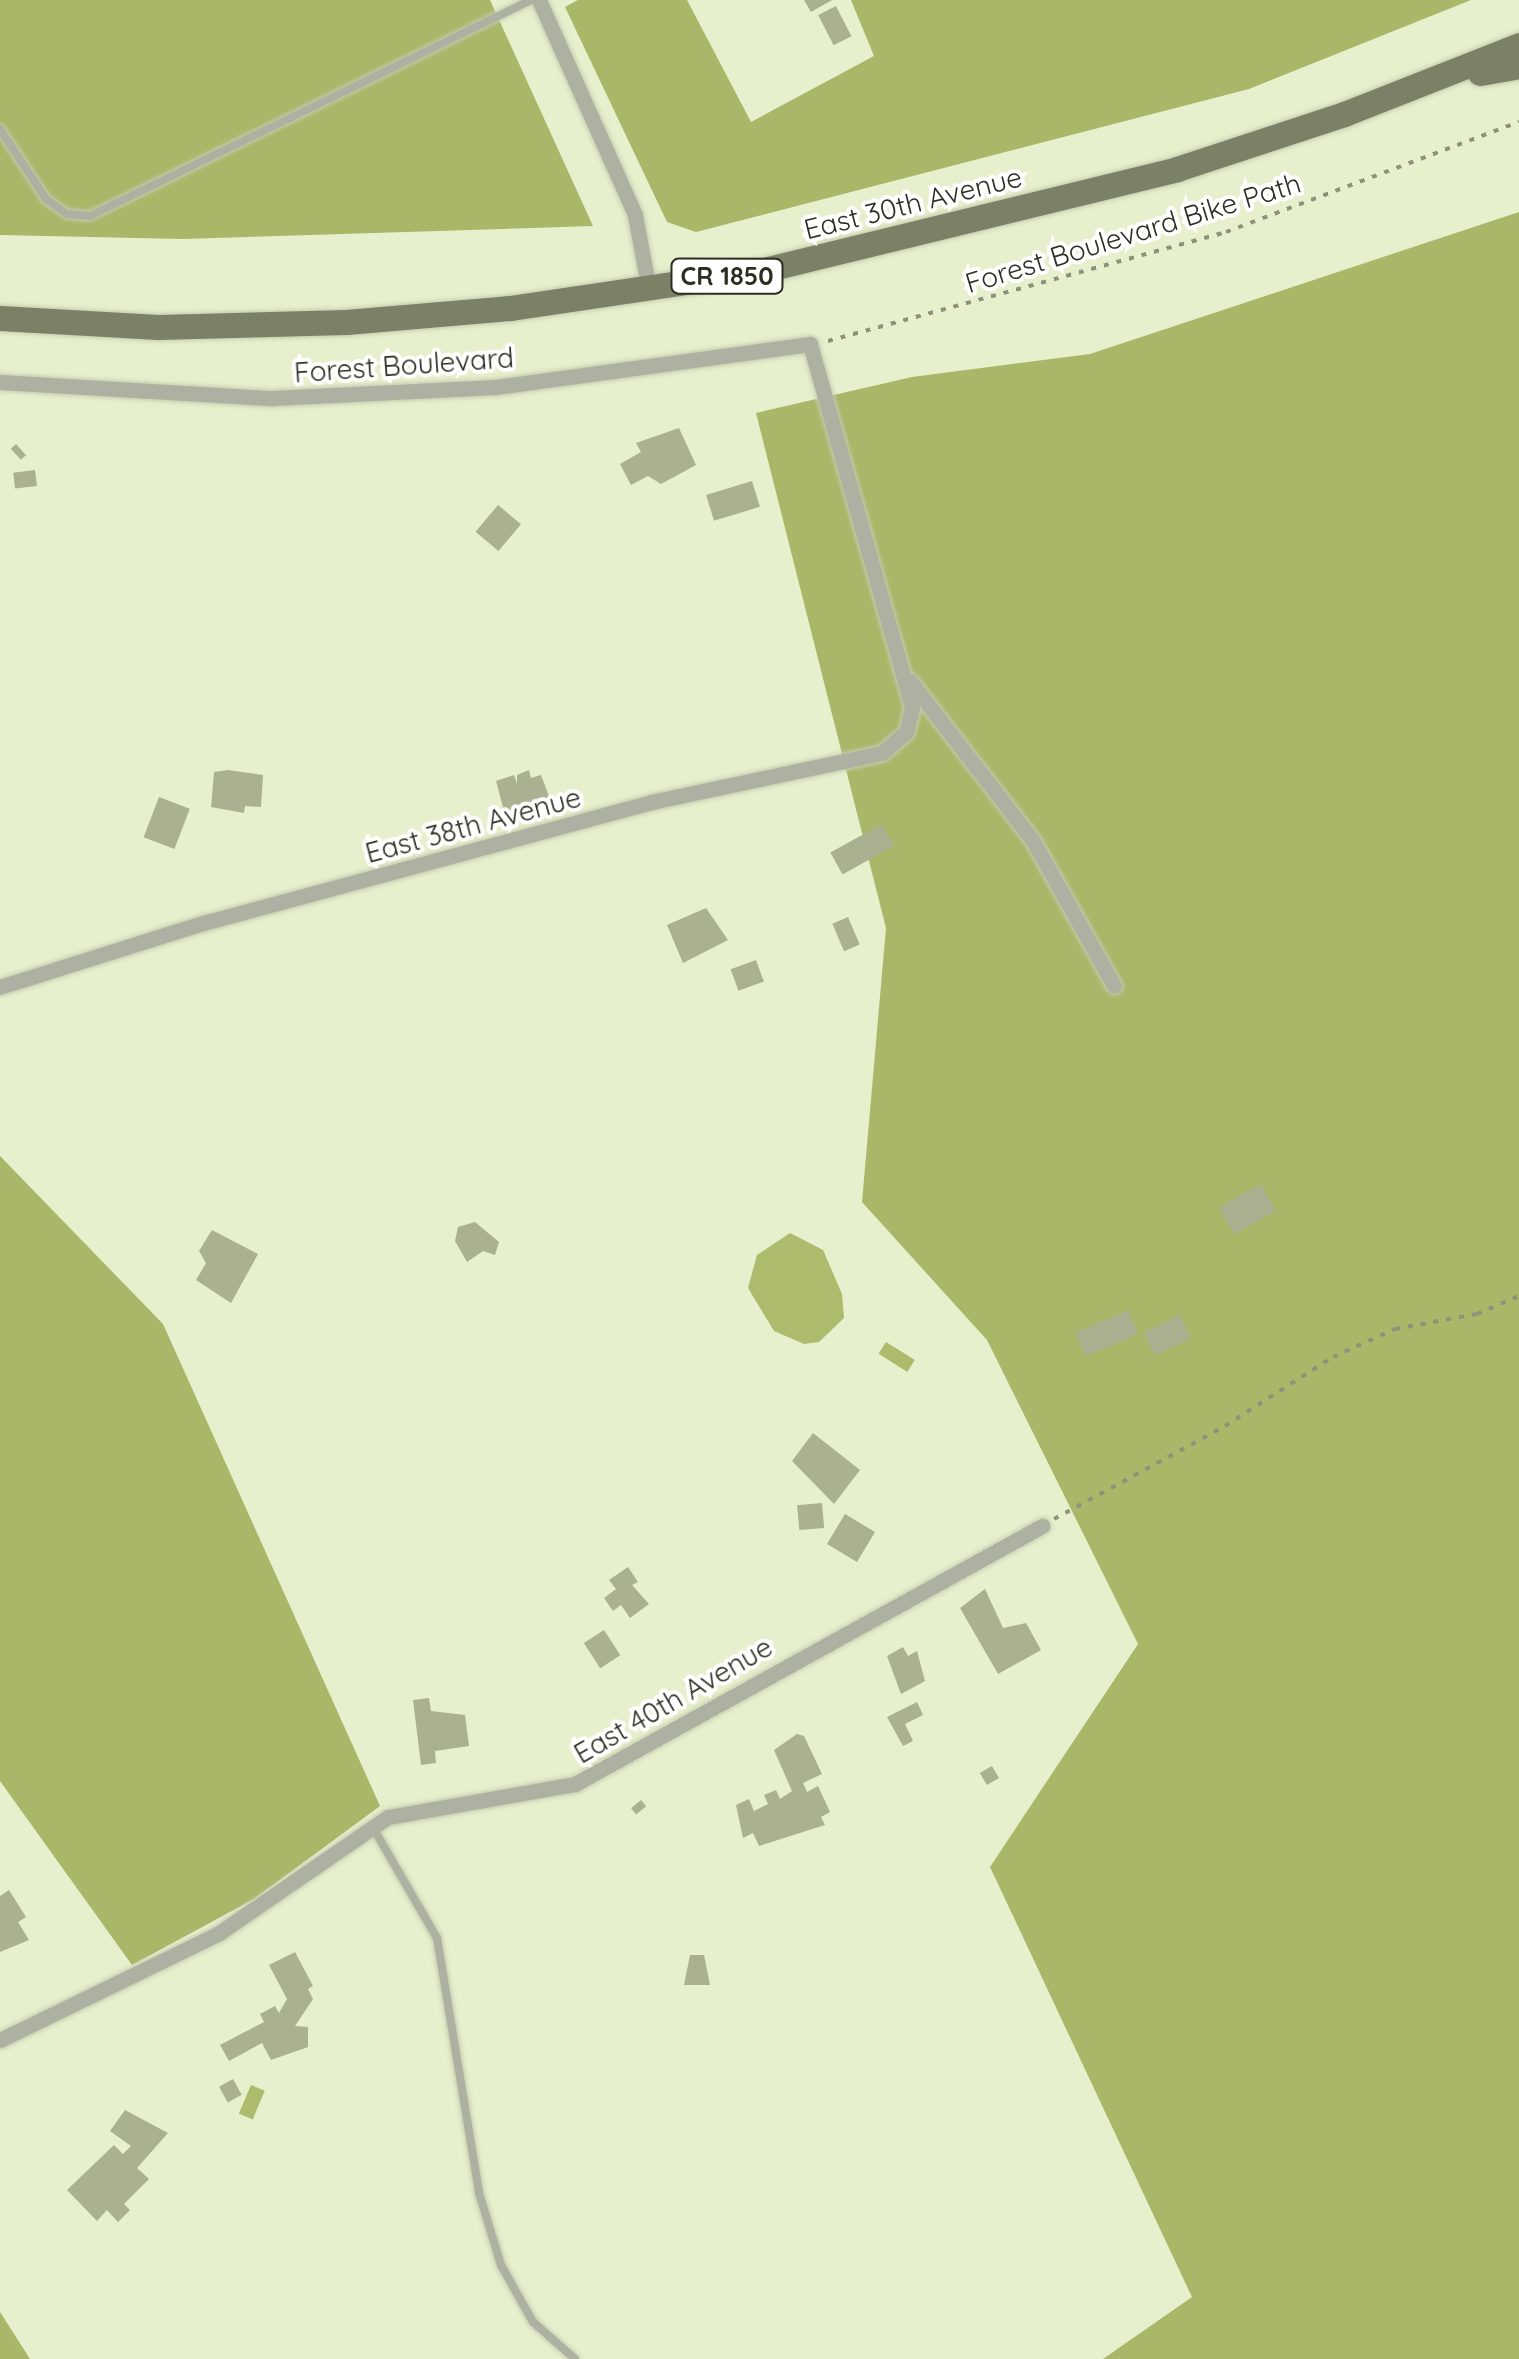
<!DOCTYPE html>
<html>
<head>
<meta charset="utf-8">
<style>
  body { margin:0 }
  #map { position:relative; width:1519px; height:2359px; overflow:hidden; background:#e8efcd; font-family:Quicksand,sans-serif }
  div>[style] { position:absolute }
  .forest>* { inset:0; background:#aab668 }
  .water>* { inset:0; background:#aeba6c; transform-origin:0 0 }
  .building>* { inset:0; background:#aab090; transform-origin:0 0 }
  .path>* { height:4px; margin-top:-2px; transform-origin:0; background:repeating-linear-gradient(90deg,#8d927a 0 5px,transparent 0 13px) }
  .roads { filter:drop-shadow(0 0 2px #c6ccae) drop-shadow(0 0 2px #c6ccae) }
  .lane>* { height:8px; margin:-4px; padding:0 4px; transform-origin:4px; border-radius:4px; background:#aeb1a2 }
  .street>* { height:15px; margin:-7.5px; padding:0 7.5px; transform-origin:7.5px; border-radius:7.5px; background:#aeb1a2 }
  .primary>* { height:25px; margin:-12.5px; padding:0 12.5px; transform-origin:12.5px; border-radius:12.5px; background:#7b8066 }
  span { translate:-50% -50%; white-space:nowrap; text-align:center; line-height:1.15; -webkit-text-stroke:8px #fff; paint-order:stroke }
  .shield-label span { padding:2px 8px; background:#fff; border:2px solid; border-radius:8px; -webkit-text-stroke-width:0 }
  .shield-label { font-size:25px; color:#2c2e21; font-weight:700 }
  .street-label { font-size:28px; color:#2c2e21 }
</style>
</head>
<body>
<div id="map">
  <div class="forest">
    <i style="clip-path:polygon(0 0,490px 0,593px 226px,182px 239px,0 235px)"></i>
    <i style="clip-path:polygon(578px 0,687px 0,751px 122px,874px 56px,851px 0,1471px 0,1249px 89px,696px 232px,667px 222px,565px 7px)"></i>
    <i style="clip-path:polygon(1519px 212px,1519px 2359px,1103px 2359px,1192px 2297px,990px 1867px,1138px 1644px,987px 1340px,862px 1202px,886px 928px,756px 413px,912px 377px,1090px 354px)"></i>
    <i style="clip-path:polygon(0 1156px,163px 1324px,380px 1806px,254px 1899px,132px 1965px,0 1781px)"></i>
    <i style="clip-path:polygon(0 2312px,30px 2359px,0 2359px)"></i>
  </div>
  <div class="water">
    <i style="clip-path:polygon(790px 1233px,823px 1250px,842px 1294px,844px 1318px,819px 1342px,804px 1344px,774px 1331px,748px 1288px,757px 1255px)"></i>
    <i style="left:886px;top:1342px;width:34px;height:14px;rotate:32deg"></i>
    <i style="left:251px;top:2085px;width:15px;height:31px;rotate:23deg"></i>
  </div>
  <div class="building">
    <i style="clip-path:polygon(804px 0,832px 0,811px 12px)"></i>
    <i style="left:836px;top:6px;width:34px;height:20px;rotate:63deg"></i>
    <i style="clip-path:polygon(679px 428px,696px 465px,661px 484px,648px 476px,631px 485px,620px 464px,641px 452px,636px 443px)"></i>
    <i style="left:16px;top:444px;width:15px;height:7px;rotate:48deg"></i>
    <i style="left:35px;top:470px;width:16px;height:22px;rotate:83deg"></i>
    <i style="left:752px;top:481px;width:27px;height:48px;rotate:73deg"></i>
    <i style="left:498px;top:505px;width:30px;height:35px;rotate:40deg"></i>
    <i style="clip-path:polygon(228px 770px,263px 775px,261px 807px,245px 806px,244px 813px,211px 807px,214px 772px)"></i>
    <i style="clip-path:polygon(529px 770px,531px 778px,541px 775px,550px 799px,505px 815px,496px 781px,514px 775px,517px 784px,517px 775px)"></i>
    <i style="left:159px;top:797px;width:33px;height:43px;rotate:21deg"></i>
    <i style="left:882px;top:824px;width:25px;height:59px;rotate:61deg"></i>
    <i style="clip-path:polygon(706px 908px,728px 940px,683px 963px,667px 925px)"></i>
    <i style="left:848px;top:917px;width:30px;height:17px;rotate:67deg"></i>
    <i style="left:756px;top:960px;width:23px;height:27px;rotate:70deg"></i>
    <i style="left:1261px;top:1184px;width:31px;height:48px;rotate:61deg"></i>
    <i style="clip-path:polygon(475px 1222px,499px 1242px,495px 1255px,483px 1251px,467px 1262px,455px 1241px,458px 1227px)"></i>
    <i style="clip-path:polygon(212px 1230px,258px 1254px,231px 1303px,196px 1280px,206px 1263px,199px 1251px)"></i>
    <i style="left:1128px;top:1310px;width:26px;height:57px;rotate:67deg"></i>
    <i style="left:1180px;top:1315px;width:26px;height:40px;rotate:65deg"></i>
    <i style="clip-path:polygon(813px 1433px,860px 1470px,834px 1504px,792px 1461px)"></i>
    <i style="left:822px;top:1503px;width:25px;height:25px;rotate:85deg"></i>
    <i style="left:845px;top:1514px;width:35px;height:35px;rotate:31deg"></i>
    <i style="clip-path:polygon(628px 1567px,638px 1582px,632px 1585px,649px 1604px,630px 1618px,621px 1605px,613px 1611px,604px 1598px,616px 1589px,609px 1580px)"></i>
    <i style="clip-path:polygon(985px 1589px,1003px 1628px,1026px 1623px,1041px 1650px,998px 1674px,960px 1608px)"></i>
    <i style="left:604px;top:1630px;width:30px;height:24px;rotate:57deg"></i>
    <i style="clip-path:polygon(903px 1647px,908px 1656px,917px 1651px,925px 1681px,901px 1694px,887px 1656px)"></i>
    <i style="clip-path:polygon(429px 1698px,431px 1711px,465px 1715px,469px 1746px,435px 1751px,436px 1763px,421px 1765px,413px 1700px)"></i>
    <i style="clip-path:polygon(917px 1702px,923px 1715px,905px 1724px,913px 1741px,903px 1746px,887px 1717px)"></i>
    <i style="clip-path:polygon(797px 1734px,804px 1736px,822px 1774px,803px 1783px,807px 1792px,818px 1786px,830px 1812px,821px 1817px,825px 1825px,759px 1846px,753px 1833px,743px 1838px,736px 1805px,749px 1799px,754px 1811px,768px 1804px,764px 1795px,776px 1790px,780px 1799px,792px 1791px,774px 1750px)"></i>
    <i style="left:992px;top:1766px;width:14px;height:14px;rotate:60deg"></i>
    <i style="left:641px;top:1800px;width:8px;height:13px;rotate:50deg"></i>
    <i style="clip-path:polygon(9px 1890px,26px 1917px,18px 1922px,29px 1940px,0 1952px,0 1896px)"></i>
    <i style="clip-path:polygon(295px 1952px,313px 1986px,308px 1989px,313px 1999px,295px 2026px,308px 2027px,308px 2047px,271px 2060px,262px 2043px,229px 2061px,220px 2045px,264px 2022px,260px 2014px,275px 2006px,279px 2013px,287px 1999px,269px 1965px)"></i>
    <i style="clip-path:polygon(690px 1955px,704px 1955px,710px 1985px,684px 1985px)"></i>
    <i style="left:233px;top:2079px;width:18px;height:16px;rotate:61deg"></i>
    <i style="clip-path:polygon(125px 2110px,168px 2133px,137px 2168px,149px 2179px,124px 2204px,130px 2210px,118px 2222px,107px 2210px,97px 2221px,67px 2190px,114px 2145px,123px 2154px,131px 2146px,110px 2131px)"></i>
  </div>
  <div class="path">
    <i style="left:828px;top:341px;width:413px;rotate:-15.3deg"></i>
    <i style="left:1226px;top:232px;width:313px;rotate:-20.6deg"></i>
    <i style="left:1054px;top:1519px;width:195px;rotate:-28.5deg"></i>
    <i style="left:1225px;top:1426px;width:128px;rotate:-32.6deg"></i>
    <i style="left:1333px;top:1357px;width:68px;rotate:-24.3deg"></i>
    <i style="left:1395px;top:1329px;width:83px;rotate:-10.4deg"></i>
    <i style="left:1477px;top:1314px;width:46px;rotate:-23.2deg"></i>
  </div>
  <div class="roads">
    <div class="lane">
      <i style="left:0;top:129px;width:84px;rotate:56.7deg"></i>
      <i style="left:46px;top:199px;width:26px;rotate:36deg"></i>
      <i style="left:67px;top:214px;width:23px;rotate:5deg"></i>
      <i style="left:90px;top:216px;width:491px;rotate:-26.1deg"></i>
      <i style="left:372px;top:1826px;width:129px;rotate:59.9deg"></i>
      <i style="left:437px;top:1938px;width:258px;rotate:80.6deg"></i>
      <i style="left:479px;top:2193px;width:75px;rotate:73deg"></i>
      <i style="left:501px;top:2265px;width:65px;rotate:60.7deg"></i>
      <i style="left:533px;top:2322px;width:56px;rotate:41.4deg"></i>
    </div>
    <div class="street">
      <i style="left:539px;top:0;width:235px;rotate:65.9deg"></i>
      <i style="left:635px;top:215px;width:76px;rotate:79.4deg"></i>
      <i style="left:0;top:382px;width:273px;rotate:3.4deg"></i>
      <i style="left:273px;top:398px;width:223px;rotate:-2.8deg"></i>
      <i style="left:496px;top:387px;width:317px;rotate:-7.8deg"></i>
      <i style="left:810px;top:344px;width:377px;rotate:74.3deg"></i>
      <i style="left:912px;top:707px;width:26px;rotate:103deg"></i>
      <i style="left:906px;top:732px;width:32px;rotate:139deg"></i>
      <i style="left:882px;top:753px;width:235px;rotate:168deg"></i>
      <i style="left:652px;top:802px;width:462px;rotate:164.9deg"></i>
      <i style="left:206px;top:922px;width:216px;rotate:162.5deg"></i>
      <i style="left:910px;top:681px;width:202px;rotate:52.4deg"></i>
      <i style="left:1033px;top:841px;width:166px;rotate:60.8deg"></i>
      <i style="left:0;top:2040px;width:244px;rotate:-26deg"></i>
      <i style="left:219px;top:1933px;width:205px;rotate:-34.5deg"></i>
      <i style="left:388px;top:1817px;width:190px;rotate:-10deg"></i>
      <i style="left:575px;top:1784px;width:534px;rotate:-28.92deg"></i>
    </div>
    <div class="primary">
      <i style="left:1480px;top:73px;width:40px;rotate:-10deg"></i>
      <i style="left:0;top:318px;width:158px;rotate:3.3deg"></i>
      <i style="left:158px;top:327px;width:188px;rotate:-1.5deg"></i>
      <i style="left:346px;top:322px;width:165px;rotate:-4.9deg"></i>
      <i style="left:510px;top:308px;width:253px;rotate:-8.4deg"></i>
      <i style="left:760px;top:271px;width:429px;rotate:-13.7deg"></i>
      <i style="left:1177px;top:169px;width:176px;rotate:-18.2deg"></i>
      <i style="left:1344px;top:114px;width:188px;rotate:-21.5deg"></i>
    </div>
  </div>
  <div class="shield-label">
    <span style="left:727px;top:276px">CR 1850</span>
  </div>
  <div class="street-label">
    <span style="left:913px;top:203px;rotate:-14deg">East 30th Avenue</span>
    <span style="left:1133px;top:233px;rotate:-17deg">Forest Boulevard Bike Path</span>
    <span style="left:404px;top:365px;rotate:-4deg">Forest Boulevard</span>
    <span style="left:473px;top:825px;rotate:-15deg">East 38th Avenue</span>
    <span style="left:673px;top:1700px;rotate:-30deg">East 40th Avenue</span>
  </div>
</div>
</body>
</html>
